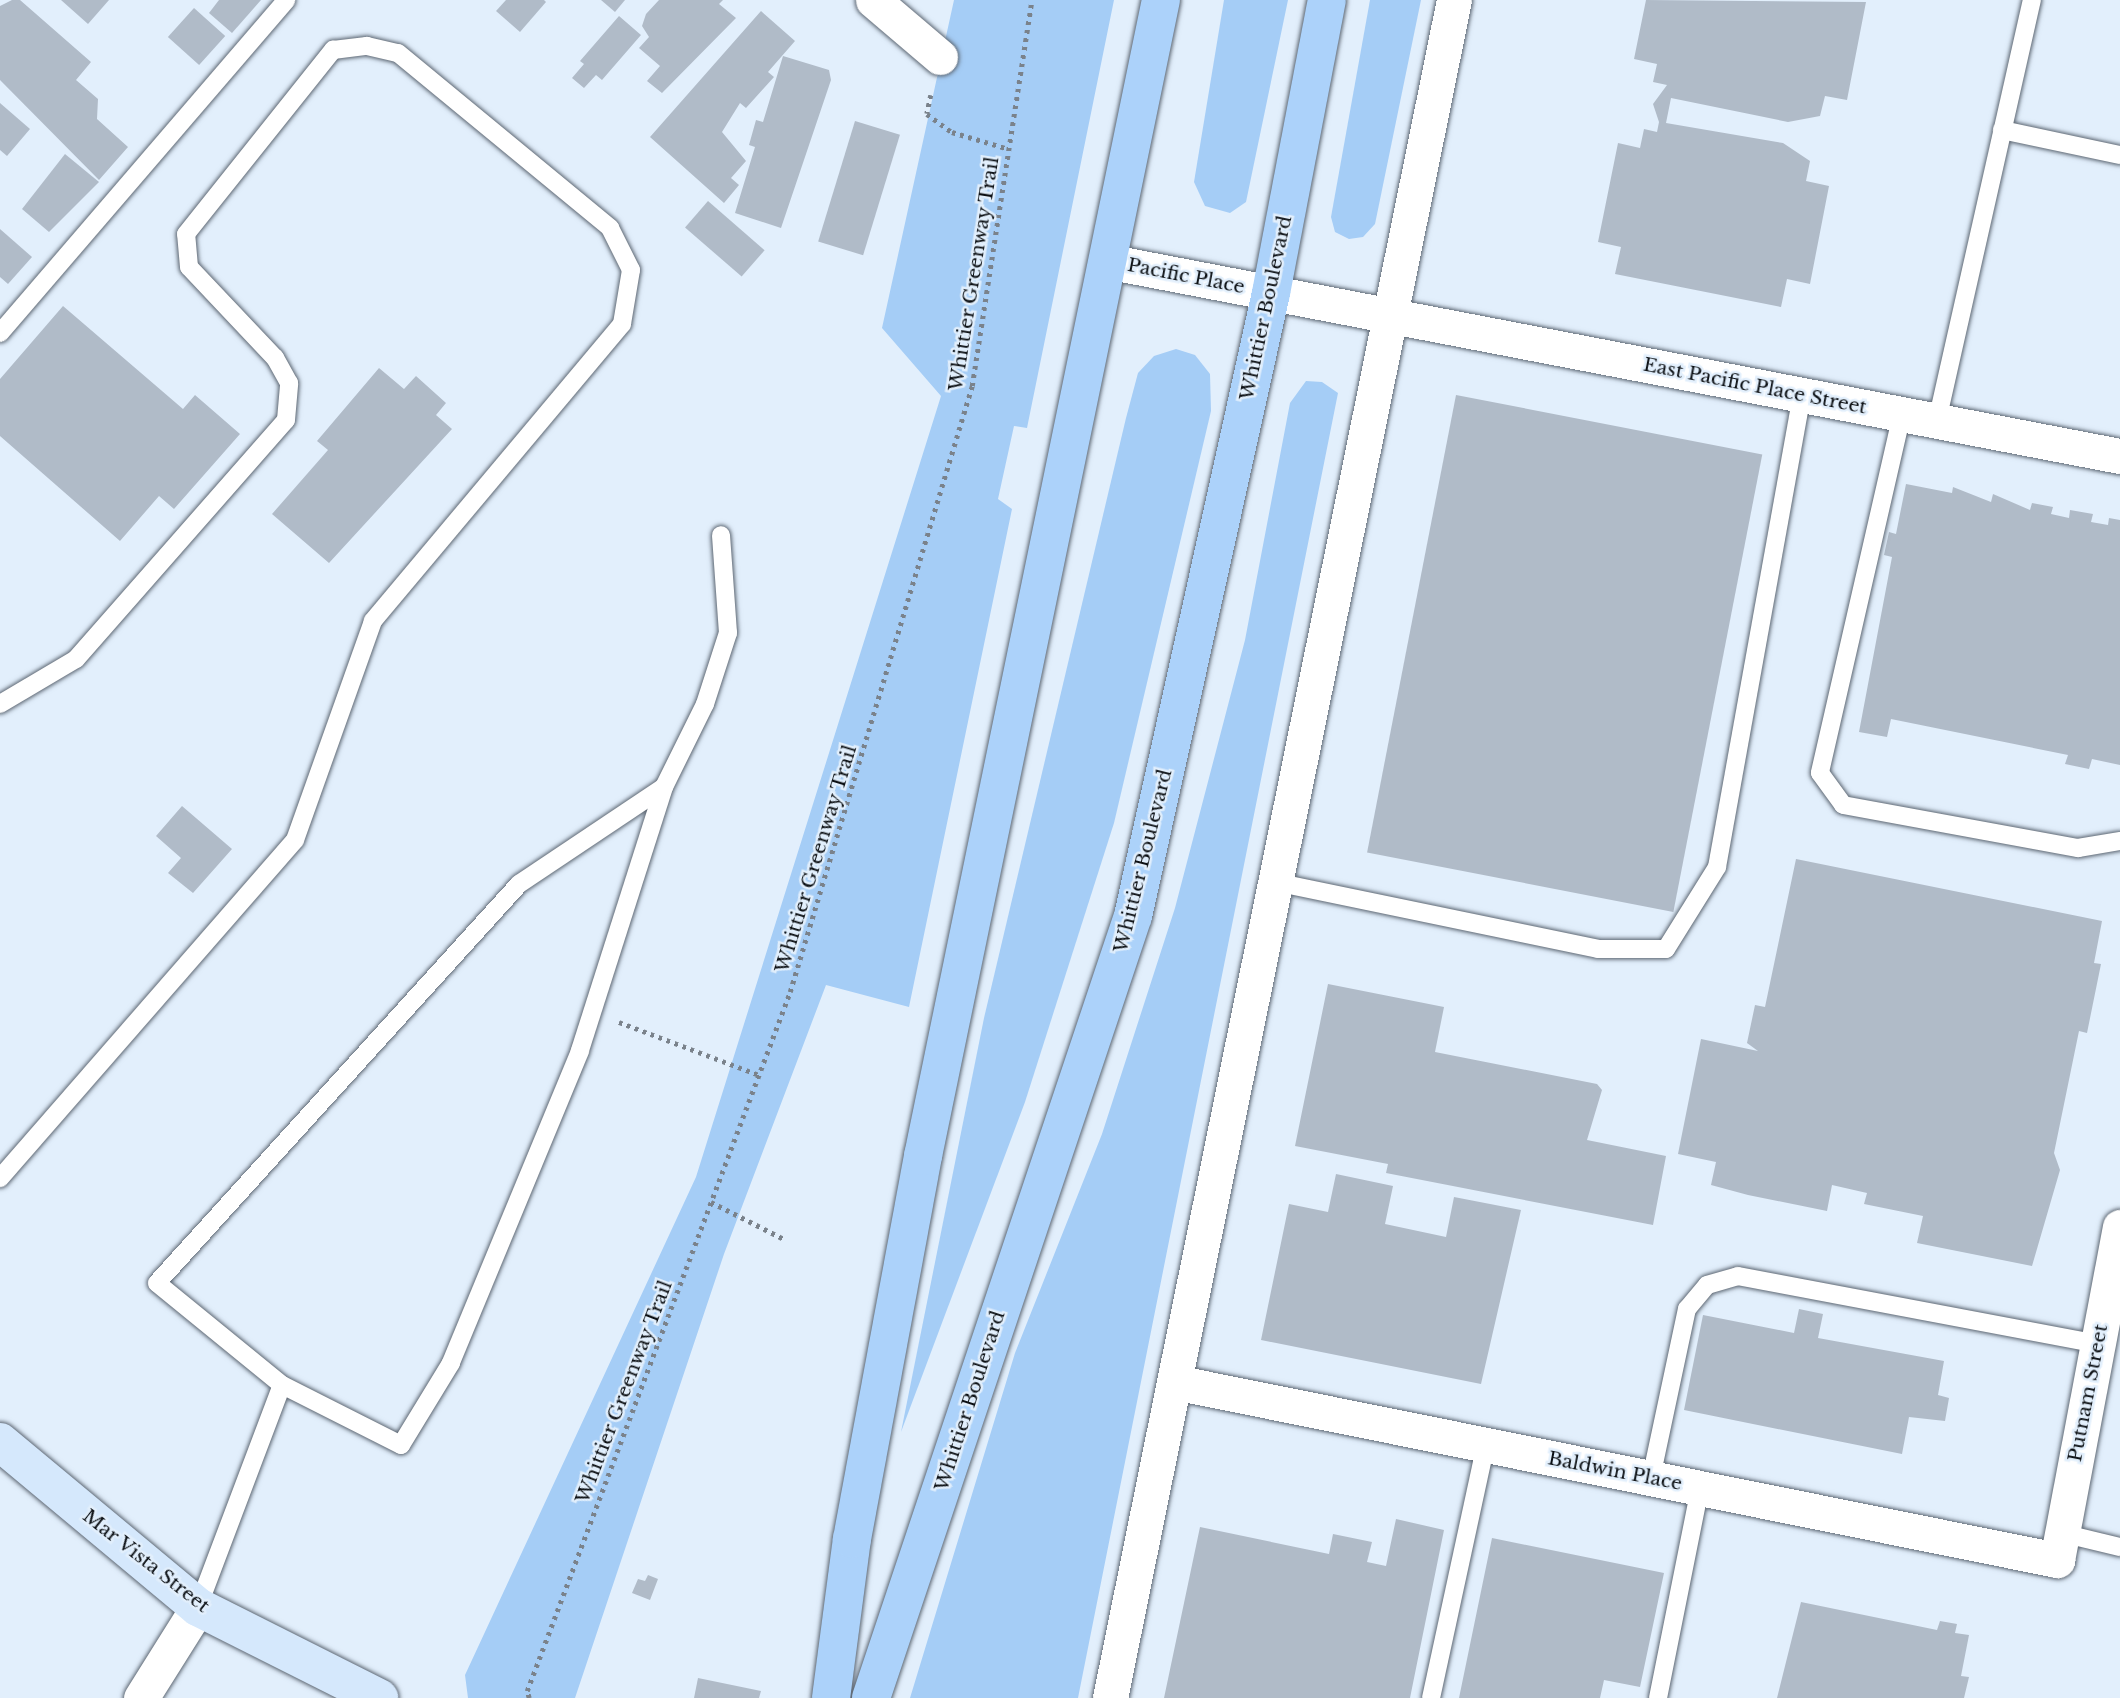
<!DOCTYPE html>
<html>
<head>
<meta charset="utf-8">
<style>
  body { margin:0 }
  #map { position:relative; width:2120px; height:1698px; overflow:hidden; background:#e2effc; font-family:"Libre Baskerville",serif }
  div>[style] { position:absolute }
  .green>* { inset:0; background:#a5cdf6 }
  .building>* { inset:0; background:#b0bbc8; transform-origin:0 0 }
  .path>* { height:4.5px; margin-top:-2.25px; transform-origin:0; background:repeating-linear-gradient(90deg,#7a828b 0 3.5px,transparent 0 8.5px) }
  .roads { filter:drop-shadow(0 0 2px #5d6773) drop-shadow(0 0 2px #5d6773) }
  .service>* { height:18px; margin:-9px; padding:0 9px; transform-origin:9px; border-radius:9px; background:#fff }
  .minor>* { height:35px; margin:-17.5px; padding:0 17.5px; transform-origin:17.5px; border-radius:17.5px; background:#fff }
  .secondary>* { height:38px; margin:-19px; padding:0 19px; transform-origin:19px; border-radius:19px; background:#d5e8fc }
  .primary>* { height:38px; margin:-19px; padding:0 19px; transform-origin:19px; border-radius:19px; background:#acd2fa }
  span { translate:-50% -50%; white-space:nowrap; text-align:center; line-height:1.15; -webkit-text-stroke:5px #e2effc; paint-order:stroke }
  .street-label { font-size:19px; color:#0c1014 }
</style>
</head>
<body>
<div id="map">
  <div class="green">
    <i style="clip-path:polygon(954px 0,1114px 0,1027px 428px,1014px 426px,998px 499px,1012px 509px,909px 1007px,826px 985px,724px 1254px,575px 1698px,468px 1698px,465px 1675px,696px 1177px,941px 396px,882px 328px)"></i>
    <i style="clip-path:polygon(1224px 0,1288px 0,1246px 202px,1230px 213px,1205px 206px,1194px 182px)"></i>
    <i style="clip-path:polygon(1370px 0,1421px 0,1375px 224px,1363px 237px,1349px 239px,1335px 232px,1331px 217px)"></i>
    <i style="clip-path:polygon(1176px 349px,1195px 355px,1210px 374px,1211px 411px,1114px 823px,1025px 1102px,901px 1432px,984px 1018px,1126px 418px,1138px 373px,1154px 356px)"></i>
    <i style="clip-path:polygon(1306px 381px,1322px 382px,1338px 393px,1078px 1698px,910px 1698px,1015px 1353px,1102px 1134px,1175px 908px,1245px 640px,1290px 403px)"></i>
  </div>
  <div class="building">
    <i style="clip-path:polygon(12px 0,20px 0,91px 62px,76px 80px,98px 99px,97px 119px,128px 147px,99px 180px,0 80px,0 6px)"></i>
    <i style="clip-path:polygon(61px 0,109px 0,88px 24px)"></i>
    <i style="clip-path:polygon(219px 0,261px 0,232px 33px,209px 13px)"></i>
    <i style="clip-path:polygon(506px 0,544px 0,546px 2px,520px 32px,496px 11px)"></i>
    <i style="clip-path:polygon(601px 0,625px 0,615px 12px)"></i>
    <i style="clip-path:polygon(659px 0,723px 0,719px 4px,736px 18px,662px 93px,647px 81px,660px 66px,639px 48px,649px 37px,642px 26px,646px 14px)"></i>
    <i style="clip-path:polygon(1646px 0,1866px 2px,1847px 100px,1825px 96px,1820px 116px,1788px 122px,1671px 98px,1666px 123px,1783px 143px,1810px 161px,1806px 181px,1829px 186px,1810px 284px,1787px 279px,1781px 307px,1615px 274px,1621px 247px,1598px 242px,1618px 143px,1640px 148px,1644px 129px,1657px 132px,1659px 122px,1653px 104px,1667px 85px,1653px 82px,1657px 64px,1634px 59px)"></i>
    <i style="left:194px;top:8px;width:42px;height:39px;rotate:42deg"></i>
    <i style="clip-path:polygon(761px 11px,795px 41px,768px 72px,774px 77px,746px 108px,740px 103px,722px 132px,746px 161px,731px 178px,739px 185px,724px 203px,650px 137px)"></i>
    <i style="clip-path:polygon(619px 16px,641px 35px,602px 80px,596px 75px,584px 88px,572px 78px,584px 64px,580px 61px)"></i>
    <i style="clip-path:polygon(783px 56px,829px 70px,831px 80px,781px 228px,735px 213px,755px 147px,749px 145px,756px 120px,763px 122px)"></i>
    <i style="clip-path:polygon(0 103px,30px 129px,7px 156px,0 150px)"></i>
    <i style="left:855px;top:121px;width:47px;height:126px;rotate:17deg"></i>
    <i style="clip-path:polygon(65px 154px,99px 182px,49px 232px,22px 209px)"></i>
    <i style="left:708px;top:201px;width:75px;height:35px;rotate:41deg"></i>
    <i style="clip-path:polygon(0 229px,32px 257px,8px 284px,0 277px)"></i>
    <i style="clip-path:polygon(63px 306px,183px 409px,195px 395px,240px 434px,174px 509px,159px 496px,120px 541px,0 436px,0 379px)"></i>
    <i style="clip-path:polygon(379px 368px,404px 389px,416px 376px,446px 403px,436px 415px,452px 429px,329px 563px,272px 514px,328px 450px,317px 441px)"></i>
    <i style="left:1456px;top:395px;width:312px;height:466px;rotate:11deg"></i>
    <i style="clip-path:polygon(1906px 484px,1952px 493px,1953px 487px,1991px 502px,1993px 494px,2030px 510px,2032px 503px,2053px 507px,2051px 514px,2069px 518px,2070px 510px,2093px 514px,2091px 522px,2108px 525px,2109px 518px,2120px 520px,2120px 765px,2092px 759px,2089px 769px,2065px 764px,2068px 755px,1891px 719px,1887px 737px,1859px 732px,1892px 557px,1884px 555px,1889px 532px,1896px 534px)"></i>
    <i style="clip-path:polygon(182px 806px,232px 849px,193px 893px,168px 873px,181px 858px,156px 836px)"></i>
    <i style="clip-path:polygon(1796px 859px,2102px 921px,2094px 963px,2101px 964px,2087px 1033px,2079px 1031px,2054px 1153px,2060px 1170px,2032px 1266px,1917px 1243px,1923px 1216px,1864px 1204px,1867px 1193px,1832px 1185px,1827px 1211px,1748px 1195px,1711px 1185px,1716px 1162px,1678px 1154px,1701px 1039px,1758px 1051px,1747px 1043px,1755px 1005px,1765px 1007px)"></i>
    <i style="clip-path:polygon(1328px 984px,1444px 1007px,1435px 1052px,1597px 1084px,1602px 1090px,1587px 1140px,1666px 1156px,1653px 1225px,1386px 1173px,1388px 1164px,1295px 1146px)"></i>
    <i style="clip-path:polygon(1336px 1174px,1393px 1186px,1385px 1224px,1446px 1237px,1454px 1197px,1521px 1210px,1481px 1384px,1261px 1340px,1289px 1204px,1328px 1212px)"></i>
    <i style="clip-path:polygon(1799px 1309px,1823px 1314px,1818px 1338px,1944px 1361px,1938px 1395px,1949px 1398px,1945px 1421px,1909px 1417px,1902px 1454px,1684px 1410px,1703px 1315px,1794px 1333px)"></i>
    <i style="clip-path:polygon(1396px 1519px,1444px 1530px,1410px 1698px,1164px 1698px,1200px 1527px,1329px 1554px,1333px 1534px,1372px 1542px,1367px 1562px,1386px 1566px)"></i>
    <i style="clip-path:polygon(1492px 1538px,1664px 1573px,1640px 1687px,1604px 1680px,1600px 1698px,1459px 1698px)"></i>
    <i style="clip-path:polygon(648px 1575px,658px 1579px,650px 1600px,632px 1593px,638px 1579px,645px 1581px)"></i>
    <i style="clip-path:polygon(1801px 1602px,1937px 1630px,1940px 1621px,1957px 1624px,1955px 1633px,1969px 1635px,1961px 1676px,1969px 1677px,1964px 1698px,1777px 1698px)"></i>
    <i style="clip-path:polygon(698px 1678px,761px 1691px,759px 1698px,694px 1698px)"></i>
  </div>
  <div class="path">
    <i style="left:931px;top:95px;width:19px;rotate:102deg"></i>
    <i style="left:927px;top:114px;width:31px;rotate:36deg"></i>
    <i style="left:952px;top:132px;width:59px;rotate:16.6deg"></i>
    <i style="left:619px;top:1022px;width:150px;rotate:20.7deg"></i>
    <i style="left:711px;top:1202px;width:84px;rotate:26.9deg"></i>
    <i style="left:529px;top:1698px;width:7px;rotate:-106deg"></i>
    <i style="left:527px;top:1691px;width:747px;rotate:-69.38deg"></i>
    <i style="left:790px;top:992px;width:633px;rotate:-73.28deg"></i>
    <i style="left:972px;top:386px;width:391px;rotate:-81.2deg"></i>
  </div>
  <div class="roads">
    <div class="service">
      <i style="left:2002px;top:130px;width:121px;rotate:12deg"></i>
      <i style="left:0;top:333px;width:439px;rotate:-49.3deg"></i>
      <i style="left:1902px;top:414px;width:368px;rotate:102.9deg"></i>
      <i style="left:1820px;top:773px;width:39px;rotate:54deg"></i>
      <i style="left:1843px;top:805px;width:239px;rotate:10.4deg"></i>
      <i style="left:2078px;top:848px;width:43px;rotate:-9.5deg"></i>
      <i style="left:1937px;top:421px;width:432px;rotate:-77.3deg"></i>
      <i style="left:0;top:704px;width:88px;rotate:-30.6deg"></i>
      <i style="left:76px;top:659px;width:318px;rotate:-48.7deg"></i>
      <i style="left:286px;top:420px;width:37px;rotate:-85deg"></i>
      <i style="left:289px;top:383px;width:29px;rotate:-119deg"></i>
      <i style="left:275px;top:358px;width:125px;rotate:-133.4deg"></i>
      <i style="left:189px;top:267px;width:33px;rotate:-95deg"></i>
      <i style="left:186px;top:234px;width:236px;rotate:-51.4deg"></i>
      <i style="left:333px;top:50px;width:34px;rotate:-7deg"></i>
      <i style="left:367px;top:46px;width:32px;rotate:13deg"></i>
      <i style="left:398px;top:53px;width:275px;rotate:39.5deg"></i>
      <i style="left:610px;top:228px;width:47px;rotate:63.4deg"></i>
      <i style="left:631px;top:270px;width:55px;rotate:99.5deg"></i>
      <i style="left:622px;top:324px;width:388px;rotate:130deg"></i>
      <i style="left:373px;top:621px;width:232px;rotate:109.6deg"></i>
      <i style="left:295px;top:840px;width:449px;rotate:131.1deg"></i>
      <i style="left:664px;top:787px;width:277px;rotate:107.7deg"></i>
      <i style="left:580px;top:1051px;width:338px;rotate:112.5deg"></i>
      <i style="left:451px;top:1363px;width:96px;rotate:121.4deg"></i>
      <i style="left:401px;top:1445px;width:133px;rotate:-153.2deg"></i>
      <i style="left:282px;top:1385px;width:161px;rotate:-140.8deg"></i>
      <i style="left:157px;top:1283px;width:539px;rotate:-47.78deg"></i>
      <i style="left:519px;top:884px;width:174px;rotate:-33.8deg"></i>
      <i style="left:664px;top:787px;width:93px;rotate:-63.7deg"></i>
      <i style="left:705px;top:704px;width:75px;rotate:-72.1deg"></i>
      <i style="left:728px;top:633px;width:98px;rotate:-94.1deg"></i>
      <i style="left:1275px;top:882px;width:330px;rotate:11.7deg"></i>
      <i style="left:1598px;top:949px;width:68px"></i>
      <i style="left:1666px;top:949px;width:97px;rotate:-58.1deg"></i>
      <i style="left:1717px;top:867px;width:480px;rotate:-79.8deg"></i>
      <i style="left:1651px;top:1478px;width:173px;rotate:-78deg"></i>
      <i style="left:1687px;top:1309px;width:31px;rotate:-50deg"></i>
      <i style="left:1707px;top:1285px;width:32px;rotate:-16deg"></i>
      <i style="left:1738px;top:1276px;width:365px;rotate:10.7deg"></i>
      <i style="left:2062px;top:1533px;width:60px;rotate:13.6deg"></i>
      <i style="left:198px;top:1607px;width:237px;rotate:-69.3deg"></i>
      <i style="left:1431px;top:1698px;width:260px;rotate:-77.8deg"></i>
      <i style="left:1658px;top:1698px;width:214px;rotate:-78.7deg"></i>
    </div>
    <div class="minor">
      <i style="left:873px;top:0;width:88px;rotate:40.4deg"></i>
      <i style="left:1106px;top:261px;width:1033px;rotate:10.89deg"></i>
      <i style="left:1174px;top:1382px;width:901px;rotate:11.4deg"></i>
      <i style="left:2057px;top:1560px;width:339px;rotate:-79.3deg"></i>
      <i style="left:141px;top:1698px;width:107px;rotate:-57.9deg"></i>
      <i style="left:1110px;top:1698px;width:1732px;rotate:-78.55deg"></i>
    </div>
    <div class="secondary">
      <i style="left:0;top:1442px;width:258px;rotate:39.8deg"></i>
      <i style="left:198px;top:1607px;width:203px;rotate:26.7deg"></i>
    </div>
    <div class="primary">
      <i style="left:831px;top:1698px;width:160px;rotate:-82.5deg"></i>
      <i style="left:852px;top:1539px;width:390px;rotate:-79.5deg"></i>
      <i style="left:923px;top:1156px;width:1180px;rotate:-78.37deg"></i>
      <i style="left:871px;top:1698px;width:825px;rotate:-71.48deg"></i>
      <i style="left:1133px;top:916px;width:638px;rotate:-77.51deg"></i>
      <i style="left:1271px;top:293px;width:298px;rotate:-79.2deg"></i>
    </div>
  </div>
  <div class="street-label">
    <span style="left:974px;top:274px;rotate:-81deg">Whittier Greenway Trail</span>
    <span style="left:1186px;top:276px;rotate:11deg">Pacific Place</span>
    <span style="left:1266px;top:308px;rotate:-78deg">Whittier Boulevard</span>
    <span style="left:1755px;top:386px;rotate:11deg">East Pacific Place Street</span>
    <span style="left:816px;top:859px;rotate:-73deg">Whittier Greenway Trail</span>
    <span style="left:1143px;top:861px;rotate:-76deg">Whittier Boulevard</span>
    <span style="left:624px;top:1392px;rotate:-69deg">Whittier Greenway Trail</span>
    <span style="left:2088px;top:1393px;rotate:-79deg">Putnam Street</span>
    <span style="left:970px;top:1401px;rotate:-72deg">Whittier Boulevard</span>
    <span style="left:1615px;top:1471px;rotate:11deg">Baldwin Place</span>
    <span style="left:146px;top:1561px;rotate:38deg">Mar Vista Street</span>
  </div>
</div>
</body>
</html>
